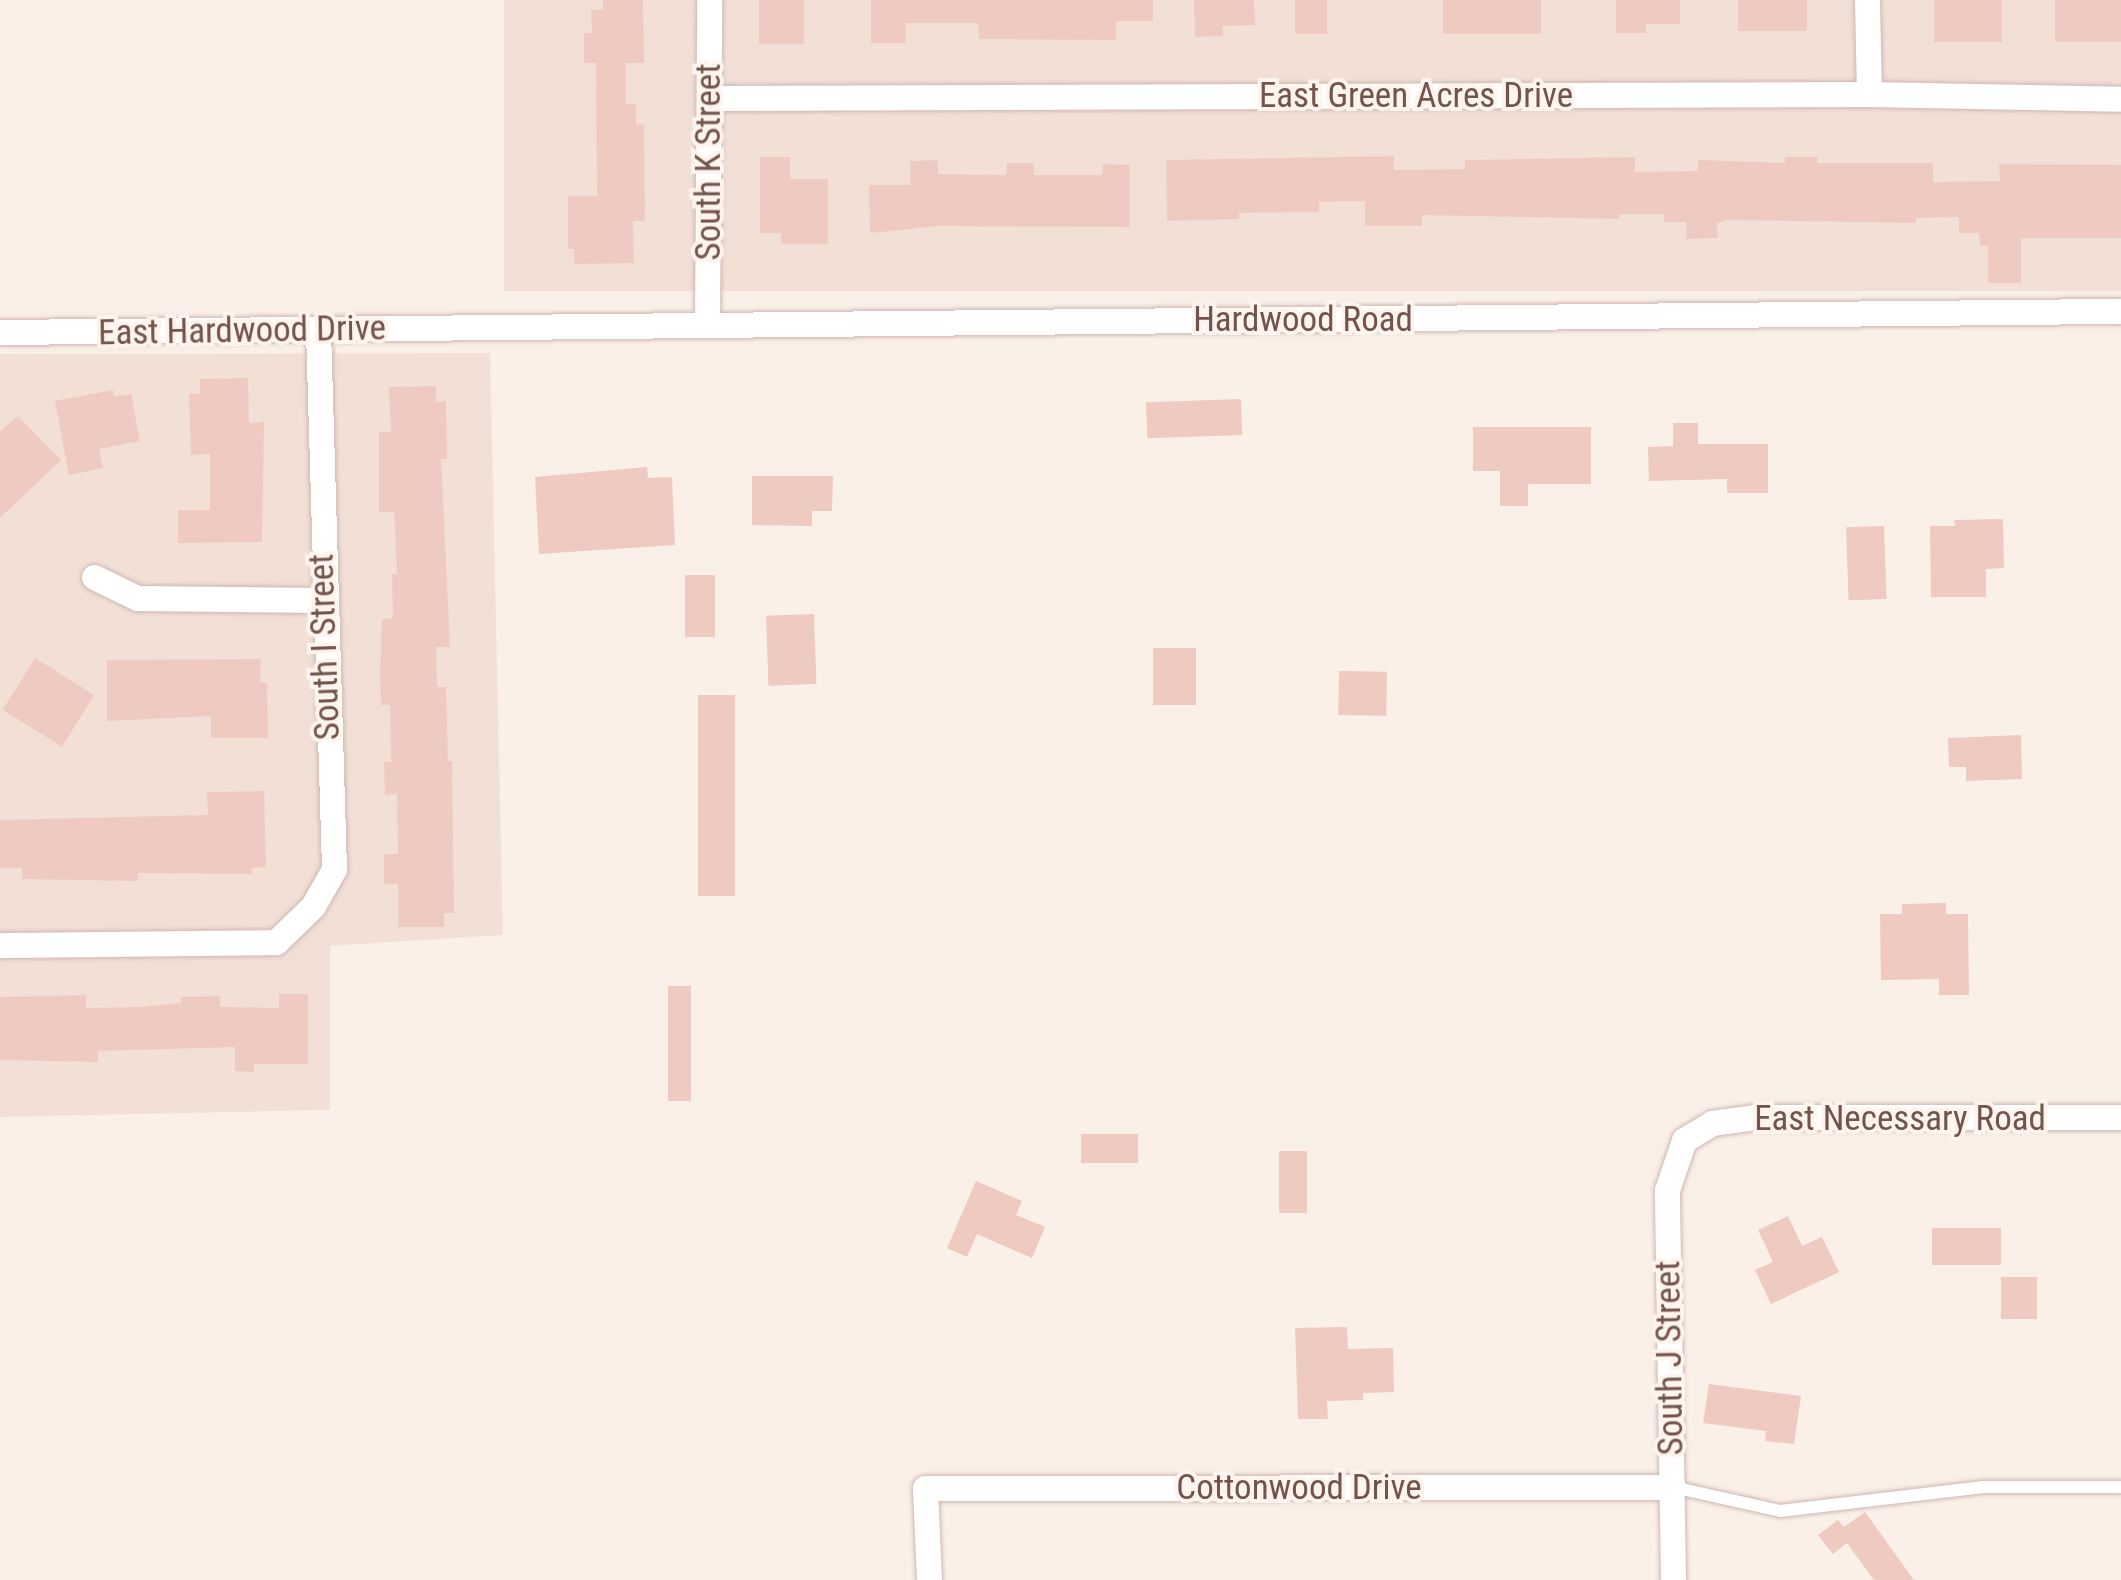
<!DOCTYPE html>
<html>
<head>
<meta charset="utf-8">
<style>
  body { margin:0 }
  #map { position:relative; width:2121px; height:1580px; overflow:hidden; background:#fbf0e8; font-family:"Roboto Condensed",sans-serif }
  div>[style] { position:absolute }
  .residential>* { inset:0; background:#f2e0d7; transform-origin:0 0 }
  .building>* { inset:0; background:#eecac1; transform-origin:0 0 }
  .roads { filter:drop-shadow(0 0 2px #ceb8b1) drop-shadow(0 0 2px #ceb8b1) }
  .lane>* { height:12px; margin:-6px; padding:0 6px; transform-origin:6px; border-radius:6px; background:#fff }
  .street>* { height:25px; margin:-12.5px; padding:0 12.5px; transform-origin:12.5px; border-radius:12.5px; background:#fff }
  span { translate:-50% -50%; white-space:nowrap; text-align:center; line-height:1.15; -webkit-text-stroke:8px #fef4ee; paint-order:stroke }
  .street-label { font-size:35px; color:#73544d }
</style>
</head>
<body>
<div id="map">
  <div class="residential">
    <i style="left:504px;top:0;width:1617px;height:291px"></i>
    <i style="clip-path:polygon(490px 353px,503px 935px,330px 946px,330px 1110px,0 1117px,0 354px)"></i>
  </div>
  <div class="building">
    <i style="clip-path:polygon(603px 0,643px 0,644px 63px,626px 63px,626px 104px,636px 104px,636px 125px,644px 124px,645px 221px,633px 221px,634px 263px,574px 264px,574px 249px,568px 249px,568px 196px,597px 196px,596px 63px,584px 63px,584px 33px,592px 33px,591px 10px,603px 10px)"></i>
    <i style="left:759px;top:0;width:45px;height:44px"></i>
    <i style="clip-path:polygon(871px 0,1153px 0,1153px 21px,1116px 21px,1116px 40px,979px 39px,978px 23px,906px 23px,906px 43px,871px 43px)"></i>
    <i style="clip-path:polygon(1194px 0,1254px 0,1255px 25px,1222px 26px,1223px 36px,1195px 37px)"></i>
    <i style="left:1295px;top:0;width:32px;height:34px"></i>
    <i style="left:1443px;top:0;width:98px;height:34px"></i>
    <i style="clip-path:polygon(1616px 0,1680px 0,1680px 24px,1646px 24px,1646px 33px,1616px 33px)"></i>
    <i style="left:1738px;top:0;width:69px;height:31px"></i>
    <i style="left:1934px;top:0;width:68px;height:42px"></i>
    <i style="left:2055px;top:0;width:66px;height:42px"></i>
    <i style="clip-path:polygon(1394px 156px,1394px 170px,1465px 169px,1465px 160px,1635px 157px,1635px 172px,1698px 171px,1698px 160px,1785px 163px,1785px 157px,1818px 157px,1817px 163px,1933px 163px,1933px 182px,2000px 181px,1999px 164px,2121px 165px,2121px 238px,2021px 238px,2021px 283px,1988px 283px,1988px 246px,1980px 246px,1979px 233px,1959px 233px,1959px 217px,1916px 218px,1916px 223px,1727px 220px,1717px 223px,1718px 238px,1686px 239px,1686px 222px,1664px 222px,1664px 214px,1619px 214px,1619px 219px,1422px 215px,1422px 226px,1365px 226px,1365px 201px,1319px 202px,1319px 212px,1239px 213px,1239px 219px,1167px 221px,1166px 160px)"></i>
    <i style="clip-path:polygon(760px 157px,790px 157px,790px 179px,828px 179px,828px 244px,781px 244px,781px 233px,760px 233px)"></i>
    <i style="clip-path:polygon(938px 160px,938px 174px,1006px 175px,1007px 163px,1034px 163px,1034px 175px,1102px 175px,1103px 164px,1130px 165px,1130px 227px,939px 226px,870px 233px,869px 185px,910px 185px,910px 161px)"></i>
    <i style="clip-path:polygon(248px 378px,249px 423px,264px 422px,262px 542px,178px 543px,178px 510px,210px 510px,210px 454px,191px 455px,189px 394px,200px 394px,200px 379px)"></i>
    <i style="clip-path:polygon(436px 386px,436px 402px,446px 401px,447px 459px,441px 459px,450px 647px,436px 647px,437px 687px,446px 687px,448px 761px,452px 761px,454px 913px,444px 913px,444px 927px,398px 927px,398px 884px,384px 884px,384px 854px,398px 854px,397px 794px,385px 795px,384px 762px,391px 762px,390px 705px,381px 705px,380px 674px,382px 619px,393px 618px,392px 574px,397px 574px,394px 512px,379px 512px,379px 432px,391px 432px,389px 387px)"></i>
    <i style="clip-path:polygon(113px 390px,114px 397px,131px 394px,140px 441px,99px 449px,103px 468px,69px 475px,55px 401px)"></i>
    <i style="left:1241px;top:399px;width:36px;height:95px;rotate:88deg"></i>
    <i style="clip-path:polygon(18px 416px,61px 460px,0 518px,0 432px)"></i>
    <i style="clip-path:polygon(1673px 423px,1698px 423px,1698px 444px,1768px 444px,1768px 493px,1727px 493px,1727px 479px,1649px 481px,1648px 447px,1673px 446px)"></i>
    <i style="clip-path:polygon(1473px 427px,1591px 427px,1591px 484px,1528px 484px,1528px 506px,1500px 506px,1500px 471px,1473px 471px)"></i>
    <i style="clip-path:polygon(647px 467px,648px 478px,672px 477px,675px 545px,539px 554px,535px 477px)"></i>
    <i style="clip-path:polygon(752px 476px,833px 476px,832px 511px,812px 511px,812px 526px,752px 525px)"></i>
    <i style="clip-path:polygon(2003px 519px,2004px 568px,1986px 569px,1986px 597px,1931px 597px,1930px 526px,1955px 526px,1954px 520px)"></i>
    <i style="left:1884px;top:526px;width:73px;height:38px;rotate:88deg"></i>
    <i style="left:685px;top:575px;width:30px;height:62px"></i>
    <i style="left:814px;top:614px;width:70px;height:48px;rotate:88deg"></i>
    <i style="left:1153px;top:648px;width:43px;height:57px"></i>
    <i style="left:35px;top:658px;width:70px;height:61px;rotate:32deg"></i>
    <i style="clip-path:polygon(261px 659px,260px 682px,267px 683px,268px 738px,211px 738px,211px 716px,107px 721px,107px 660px)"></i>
    <i style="left:1339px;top:671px;width:48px;height:44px;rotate:1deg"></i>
    <i style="left:698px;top:695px;width:37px;height:201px"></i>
    <i style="clip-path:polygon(2021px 735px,2022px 779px,1966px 781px,1966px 767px,1949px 767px,1948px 738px)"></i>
    <i style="clip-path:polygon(264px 791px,266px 867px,252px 868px,252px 874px,138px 873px,138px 881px,22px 879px,22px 868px,0 868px,0 820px,208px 815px,207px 792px)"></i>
    <i style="clip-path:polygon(1946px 903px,1946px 914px,1968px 914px,1969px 995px,1939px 995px,1939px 979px,1881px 980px,1880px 914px,1902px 914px,1902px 904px)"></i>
    <i style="left:668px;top:986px;width:23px;height:115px"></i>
    <i style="clip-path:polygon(279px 994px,308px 994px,308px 1064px,254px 1064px,254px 1072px,235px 1071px,235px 1047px,98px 1051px,98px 1062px,0 1060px,0 997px,86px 995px,86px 1008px,141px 1007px,181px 1003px,181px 997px,220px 996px,220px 1007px,279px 1008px)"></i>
    <i style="left:1081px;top:1134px;width:57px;height:29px"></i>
    <i style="left:1279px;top:1151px;width:28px;height:62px"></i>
    <i style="clip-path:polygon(976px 1181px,1022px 1201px,1016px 1215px,1045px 1227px,1032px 1258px,977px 1234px,967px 1257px,947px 1248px)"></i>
    <i style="clip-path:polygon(1788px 1216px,1802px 1246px,1822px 1237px,1839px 1272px,1771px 1304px,1755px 1270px,1773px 1262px,1758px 1230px)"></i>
    <i style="left:1932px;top:1228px;width:69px;height:37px"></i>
    <i style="left:2001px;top:1277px;width:36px;height:42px"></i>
    <i style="clip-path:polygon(1347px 1327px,1348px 1349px,1393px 1348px,1394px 1392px,1363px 1393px,1363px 1400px,1327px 1401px,1328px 1419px,1298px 1419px,1295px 1328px)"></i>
    <i style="clip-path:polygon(1709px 1384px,1801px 1396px,1794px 1444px,1765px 1441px,1766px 1431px,1703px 1423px)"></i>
    <i style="clip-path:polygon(1865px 1512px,1914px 1580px,1874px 1580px,1847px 1543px,1833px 1554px,1818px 1535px,1838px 1520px,1844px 1527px)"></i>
  </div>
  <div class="roads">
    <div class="lane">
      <i style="left:1673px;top:1487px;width:110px;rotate:12.6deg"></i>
      <i style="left:1780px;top:1511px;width:205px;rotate:-6.7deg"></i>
      <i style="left:1984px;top:1487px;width:137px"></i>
    </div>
    <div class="street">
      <i style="left:1867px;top:0;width:94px;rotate:88.8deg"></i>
      <i style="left:710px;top:98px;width:1159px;rotate:-0.2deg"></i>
      <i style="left:1869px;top:94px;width:252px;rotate:1.1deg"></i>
      <i style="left:707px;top:323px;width:323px;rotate:-89.6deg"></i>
      <i style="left:0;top:332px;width:2121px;rotate:-0.57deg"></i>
      <i style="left:94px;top:577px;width:48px;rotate:26deg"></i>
      <i style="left:137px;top:598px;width:186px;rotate:0.6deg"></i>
      <i style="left:0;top:945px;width:276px;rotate:-0.6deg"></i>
      <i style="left:276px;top:942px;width:52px;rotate:-44.2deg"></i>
      <i style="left:313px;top:906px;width:43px;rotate:-60.4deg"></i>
      <i style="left:334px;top:869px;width:538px;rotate:-91.7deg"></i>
      <i style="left:929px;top:1580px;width:92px;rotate:-92.5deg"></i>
      <i style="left:925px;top:1488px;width:748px;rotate:-0.08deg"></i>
      <i style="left:1673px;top:1580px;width:390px;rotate:-90.9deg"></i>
      <i style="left:1667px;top:1190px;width:53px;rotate:-71.2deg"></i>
      <i style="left:1684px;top:1140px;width:33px;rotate:-31deg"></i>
      <i style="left:1712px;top:1123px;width:43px;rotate:-7.9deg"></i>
      <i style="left:1755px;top:1117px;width:366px"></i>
    </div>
  </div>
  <div class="street-label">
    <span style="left:1416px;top:96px">East Green Acres Drive</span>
    <span style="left:709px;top:162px;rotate:-90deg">South K Street</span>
    <span style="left:1303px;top:320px">Hardwood Road</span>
    <span style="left:242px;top:331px;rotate:-1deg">East Hardwood Drive</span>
    <span style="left:325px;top:647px;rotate:-92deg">South I Street</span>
    <span style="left:1900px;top:1119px">East Necessary Road</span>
    <span style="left:1670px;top:1358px;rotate:-91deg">South J Street</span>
    <span style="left:1299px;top:1488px">Cottonwood Drive</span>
  </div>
</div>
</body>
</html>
